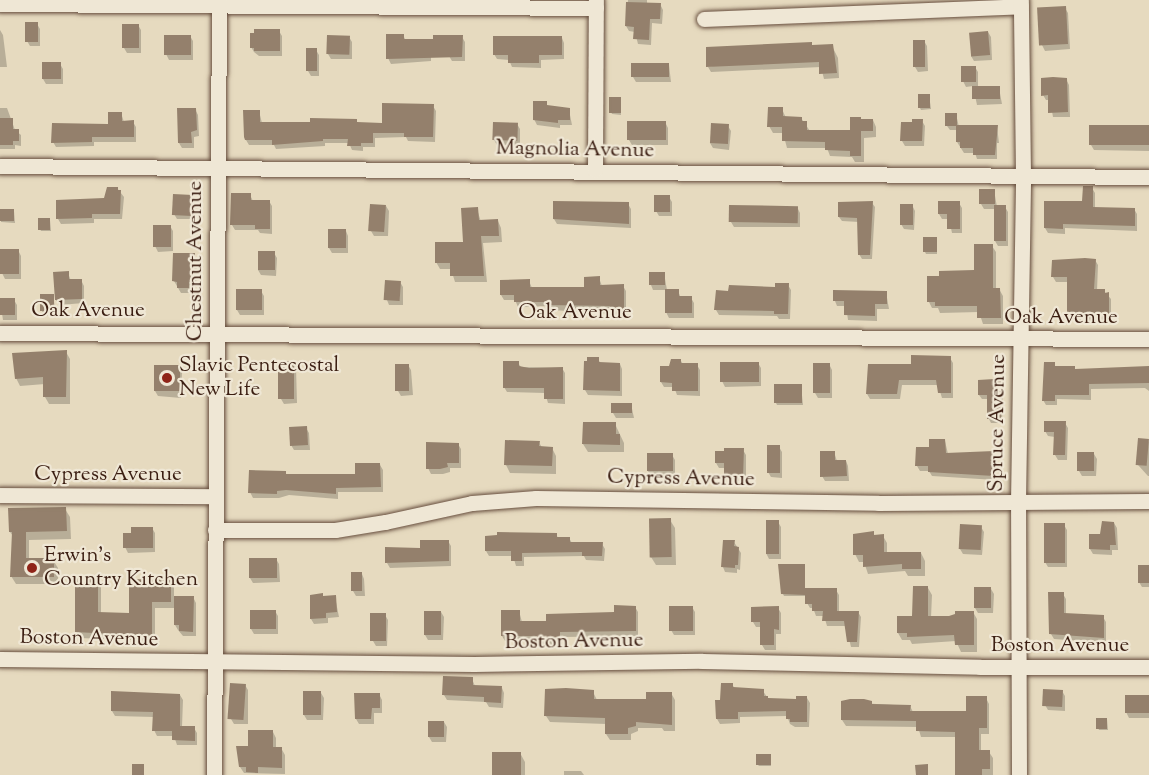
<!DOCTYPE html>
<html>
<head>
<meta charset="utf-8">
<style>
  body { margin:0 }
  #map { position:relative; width:1149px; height:775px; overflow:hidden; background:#e6dabf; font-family:"Sorts Mill Goudy",serif }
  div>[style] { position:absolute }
  .shadow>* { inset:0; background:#0003 }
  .building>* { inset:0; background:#94806c; transform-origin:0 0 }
  .roads { filter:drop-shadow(0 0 2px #664d3d) drop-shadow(0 0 2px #664d3d) }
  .minor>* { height:15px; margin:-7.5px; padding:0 7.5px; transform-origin:7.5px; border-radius:7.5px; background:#efe7d5 }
  .dots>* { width:16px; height:16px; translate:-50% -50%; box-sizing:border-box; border:3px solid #efe7d5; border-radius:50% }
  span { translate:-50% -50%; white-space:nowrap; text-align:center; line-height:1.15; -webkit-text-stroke:4.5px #efe7d5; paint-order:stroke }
  .street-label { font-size:21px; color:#3b1e12 }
  .poi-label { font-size:21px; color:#3b1e12 }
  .left { translate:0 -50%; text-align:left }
</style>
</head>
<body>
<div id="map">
  <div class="shadow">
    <i style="clip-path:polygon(628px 0,647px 0,647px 4px,660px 4px,663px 10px,662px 24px,652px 23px,651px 45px,638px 44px,635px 32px,629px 31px,626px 26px)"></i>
    <i style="clip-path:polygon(1065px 8px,1068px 13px,1070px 49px,1045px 51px,1042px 45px)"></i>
    <i style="clip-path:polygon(37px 24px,40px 29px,40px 46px,30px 46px,27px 41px)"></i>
    <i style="clip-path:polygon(138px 25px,141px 30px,141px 53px,127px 53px,124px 48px)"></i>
    <i style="clip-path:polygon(0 30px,3px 35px,7px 67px,0 67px)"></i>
    <i style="clip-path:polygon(279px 31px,282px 36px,282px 56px,259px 56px,254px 52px,251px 47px)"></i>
    <i style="clip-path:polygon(988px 32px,991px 37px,992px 60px,974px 61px,971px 56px)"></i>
    <i style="clip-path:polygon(403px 35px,406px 41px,431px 46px,431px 61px,391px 64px,388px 58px)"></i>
    <i style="clip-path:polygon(190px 36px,193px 41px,193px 60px,169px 60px,166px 54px)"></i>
    <i style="clip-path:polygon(349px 37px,352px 42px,352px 59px,331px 59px,328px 54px)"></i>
    <i style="clip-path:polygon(462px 37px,465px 42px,465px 61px,452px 61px,449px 56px)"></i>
    <i style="clip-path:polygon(562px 38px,564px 43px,564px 59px,541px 60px,541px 68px,512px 67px,509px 60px,497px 59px,494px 54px)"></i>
    <i style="clip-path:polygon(924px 41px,927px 46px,928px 71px,918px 72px,915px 67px)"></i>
    <i style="clip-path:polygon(832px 46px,838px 58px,839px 78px,824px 79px,821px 67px,711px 72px,708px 67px,813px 47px)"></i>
    <i style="clip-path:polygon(316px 50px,319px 55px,319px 76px,311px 76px,308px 71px)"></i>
    <i style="clip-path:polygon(60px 64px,63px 69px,63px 84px,46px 84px,43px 79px)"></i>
    <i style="clip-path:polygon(669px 65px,671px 82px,636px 82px,633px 77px)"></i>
    <i style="clip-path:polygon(975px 67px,978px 72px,978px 89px,999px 88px,1002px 104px,977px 105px,973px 86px,966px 87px,963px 81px)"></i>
    <i style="clip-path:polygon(1066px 79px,1069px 85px,1070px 117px,1053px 117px,1050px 100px,1046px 100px,1043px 95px)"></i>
    <i style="clip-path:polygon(929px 95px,931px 109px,921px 110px,920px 108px)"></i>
    <i style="clip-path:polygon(620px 99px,621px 115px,612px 114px,611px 112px)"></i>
    <i style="clip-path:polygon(433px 106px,436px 111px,435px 142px,408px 141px,406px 137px,375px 138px,375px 147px,363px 147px,363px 151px,352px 150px,349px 143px,325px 143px,325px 146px,276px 149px,274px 145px,249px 145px,246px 140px,259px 111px,262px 123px,312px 124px,356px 120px,358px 124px,383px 124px)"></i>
    <i style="clip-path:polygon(0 108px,7px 108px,15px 130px,21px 135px,21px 146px,15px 145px,15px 149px,0 149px)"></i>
    <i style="clip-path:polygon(195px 109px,198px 115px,199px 136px,194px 137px,194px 148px,182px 148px,179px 143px)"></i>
    <i style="clip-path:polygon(782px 109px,786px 118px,801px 118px,810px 131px,851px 132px,862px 120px,873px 120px,876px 127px,876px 137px,864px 138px,864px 162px,855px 162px,852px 157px,830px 156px,827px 148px,787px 148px,783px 133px,773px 133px,769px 126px)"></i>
    <i style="clip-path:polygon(569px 110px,572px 125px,560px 125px,560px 128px,537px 125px,534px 119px)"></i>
    <i style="clip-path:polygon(121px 113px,124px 122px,133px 122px,136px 127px,136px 142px,94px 142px,94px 146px,56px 147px,53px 142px,109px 125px)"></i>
    <i style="clip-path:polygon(956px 114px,959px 127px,997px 126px,999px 143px,997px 143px,997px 159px,977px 159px,975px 153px,964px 153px,957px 142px,957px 130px,950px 130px,947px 126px)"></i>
    <i style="clip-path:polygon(922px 121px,925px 126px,924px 146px,905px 146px,902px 141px)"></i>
    <i style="clip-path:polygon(665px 122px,668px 128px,668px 145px,632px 145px,629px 140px)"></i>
    <i style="clip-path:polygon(517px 124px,520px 129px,520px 146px,497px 145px,494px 140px)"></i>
    <i style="clip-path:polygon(728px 126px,731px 131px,729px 150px,713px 148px,710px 143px)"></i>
    <i style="clip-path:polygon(1149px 127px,1149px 151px,1094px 150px,1091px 145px)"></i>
    <i style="clip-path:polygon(117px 188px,124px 197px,122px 219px,94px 219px,94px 223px,61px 224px,58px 219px,105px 199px)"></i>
    <i style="clip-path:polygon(1092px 188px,1095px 193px,1095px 209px,1134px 209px,1137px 214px,1137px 231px,1065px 228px,1065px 234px,1048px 233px,1045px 228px,1046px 202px,1084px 203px)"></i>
    <i style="clip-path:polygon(981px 190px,994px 190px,997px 207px,1005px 207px,1008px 212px,1008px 246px,998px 246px,995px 241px,995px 209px,984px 209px,981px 204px)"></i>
    <i style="clip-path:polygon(250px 195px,253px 201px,269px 201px,272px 206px,272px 234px,260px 233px,258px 230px,235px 230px,232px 225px)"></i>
    <i style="clip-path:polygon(192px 196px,195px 201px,195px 219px,177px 219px,174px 214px)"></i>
    <i style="clip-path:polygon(669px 197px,672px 202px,672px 216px,659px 216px,656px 211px)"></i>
    <i style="clip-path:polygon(872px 203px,875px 207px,872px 259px,862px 259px,859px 254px,859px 222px,842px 221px,839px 217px)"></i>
    <i style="clip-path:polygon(959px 203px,962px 208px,962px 233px,952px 233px,949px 219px,942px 219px,939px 214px)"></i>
    <i style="clip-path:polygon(628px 204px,631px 209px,631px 228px,557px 224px,554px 219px)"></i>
    <i style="clip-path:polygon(912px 205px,915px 211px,914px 230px,904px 229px,901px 224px)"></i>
    <i style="clip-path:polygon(386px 206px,389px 211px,388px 236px,374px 236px,371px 231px)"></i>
    <i style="clip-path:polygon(797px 207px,800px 213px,800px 227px,734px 227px,731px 222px)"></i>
    <i style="clip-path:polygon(477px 209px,481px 222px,498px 221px,501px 228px,502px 242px,483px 243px,487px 282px,455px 282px,451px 269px,440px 269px,436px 262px,464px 243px)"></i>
    <i style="clip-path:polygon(0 211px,14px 211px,15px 223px,1px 222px)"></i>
    <i style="clip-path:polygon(50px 220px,51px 231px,41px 231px,40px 229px)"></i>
    <i style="clip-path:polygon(170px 226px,173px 231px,173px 251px,158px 252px,155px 246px)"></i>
    <i style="clip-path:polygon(346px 231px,348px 236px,348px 253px,332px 253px,329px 248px)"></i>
    <i style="clip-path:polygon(937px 240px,937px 254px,926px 254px,925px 252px)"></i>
    <i style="clip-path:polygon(992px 246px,996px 252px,996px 289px,999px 289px,1003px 296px,1003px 324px,983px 324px,979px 312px,940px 313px,938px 308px,932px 308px,929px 302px,975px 272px)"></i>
    <i style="clip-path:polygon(18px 250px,21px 256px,21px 279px,5px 279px,2px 273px)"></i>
    <i style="clip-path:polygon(274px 253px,277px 258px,276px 276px,261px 275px,258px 270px)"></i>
    <i style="clip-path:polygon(194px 255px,197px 260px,196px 287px,192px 287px,191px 293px,181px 293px,174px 281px)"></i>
    <i style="clip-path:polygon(1095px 260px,1098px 265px,1097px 291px,1104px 291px,1111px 299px,1111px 324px,1074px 322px,1068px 314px,1069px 282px,1056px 282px,1053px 277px)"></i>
    <i style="clip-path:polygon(68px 273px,71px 281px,81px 280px,84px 286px,84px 303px,59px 305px,56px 300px)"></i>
    <i style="clip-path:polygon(664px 273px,667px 290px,678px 291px,681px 298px,691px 298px,694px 303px,694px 318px,669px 318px,666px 312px,667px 290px,653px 290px,651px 285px)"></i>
    <i style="clip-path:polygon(599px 278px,602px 286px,623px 286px,626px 291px,626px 315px,552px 310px,550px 306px,518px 307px,515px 300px,504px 300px,501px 295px,529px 281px,532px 288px,585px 288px)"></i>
    <i style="clip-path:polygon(400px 282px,403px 287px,403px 305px,389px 305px,387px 300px)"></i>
    <i style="clip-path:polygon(788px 285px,791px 290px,790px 319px,779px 319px,777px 316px,719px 315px,716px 310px)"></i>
    <i style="clip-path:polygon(237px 291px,261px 291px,264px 296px,264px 315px,240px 315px,237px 310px)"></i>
    <i style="clip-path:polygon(886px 292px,889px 309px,877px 309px,877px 321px,848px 320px,846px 306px,837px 306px,835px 301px)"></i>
    <i style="clip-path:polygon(53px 295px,56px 315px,45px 316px,42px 311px)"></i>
    <i style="clip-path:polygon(0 300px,14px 300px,17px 305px,17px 320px,3px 320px)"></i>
    <i style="clip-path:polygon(66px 352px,70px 359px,70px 404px,49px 404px,45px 397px,45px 384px,20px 386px,16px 378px)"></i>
    <i style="clip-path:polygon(950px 358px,953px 363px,953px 398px,942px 398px,938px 385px,902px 385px,900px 399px,870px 399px,867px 394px,870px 366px,913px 366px)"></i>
    <i style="clip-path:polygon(598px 359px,601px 364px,620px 364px,622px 369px,622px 396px,588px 395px,585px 390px)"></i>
    <i style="clip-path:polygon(681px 361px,683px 364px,697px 365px,700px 370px,700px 396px,677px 395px,674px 387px,664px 387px,661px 382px,670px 367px)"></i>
    <i style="clip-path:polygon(293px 362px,296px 367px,297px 403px,284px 404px,281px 399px)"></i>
    <i style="clip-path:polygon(518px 363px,521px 367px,562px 368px,565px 373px,565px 404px,548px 403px,545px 393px,507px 392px,504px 387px)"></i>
    <i style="clip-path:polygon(758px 363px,761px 368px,761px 386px,725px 387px,722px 381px)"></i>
    <i style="clip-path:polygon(829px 364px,832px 370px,832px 398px,818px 398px,815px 393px)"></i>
    <i style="clip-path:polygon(1054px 364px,1056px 368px,1074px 368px,1076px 370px,1149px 368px,1149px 391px,1145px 388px,1091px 389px,1091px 400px,1057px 399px,1057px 405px,1046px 405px,1043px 400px)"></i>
    <i style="clip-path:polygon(408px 365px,411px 370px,413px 395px,401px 396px,398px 391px,396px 366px)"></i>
    <i style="clip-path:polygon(179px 366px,182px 371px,181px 398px,158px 396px,155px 391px)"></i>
    <i style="clip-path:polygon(979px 381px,1001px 383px,1003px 387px,1002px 423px,991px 423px,989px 419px,989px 399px,982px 399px,979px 395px)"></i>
    <i style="clip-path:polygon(801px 386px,803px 405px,777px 405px,776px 403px)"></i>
    <i style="clip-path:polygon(631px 404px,634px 418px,616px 418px,613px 413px)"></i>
    <i style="clip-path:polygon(1065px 423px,1068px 428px,1067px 460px,1058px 460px,1055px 455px,1055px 437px,1048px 436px,1045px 431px)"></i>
    <i style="clip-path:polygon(615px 424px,624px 443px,624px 452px,588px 452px,583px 444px)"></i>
    <i style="clip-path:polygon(306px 428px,309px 433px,310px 450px,294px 450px,291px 445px)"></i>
    <i style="clip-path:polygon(1149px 440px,1149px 476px,1148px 476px,1138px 465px)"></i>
    <i style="clip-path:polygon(945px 441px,948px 454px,993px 453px,996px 458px,996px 480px,932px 476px,929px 471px,920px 471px,917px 466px,931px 449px)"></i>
    <i style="clip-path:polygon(539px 442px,542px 448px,552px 448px,556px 456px,556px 474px,510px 473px,506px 465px)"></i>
    <i style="clip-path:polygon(458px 444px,461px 449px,461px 468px,450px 468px,450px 472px,443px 474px,431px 474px,428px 468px)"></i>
    <i style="clip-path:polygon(779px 447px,782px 452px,782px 478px,771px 477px,768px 472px)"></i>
    <i style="clip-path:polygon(743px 450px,746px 455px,746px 482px,729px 479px,726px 468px,719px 468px,716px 463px)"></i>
    <i style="clip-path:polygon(834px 452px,837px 461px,846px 461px,848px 466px,849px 481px,825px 481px,822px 476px)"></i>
    <i style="clip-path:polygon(1094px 454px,1097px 459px,1096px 476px,1082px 476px,1079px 471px)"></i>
    <i style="clip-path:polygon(672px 455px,675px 460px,675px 475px,651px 476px,648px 471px)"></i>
    <i style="clip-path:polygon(380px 465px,383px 470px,383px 492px,338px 492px,338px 499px,289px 495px,279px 498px,253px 498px,250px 492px,285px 472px,287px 475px,356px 475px)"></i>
    <i style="clip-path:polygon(65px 509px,70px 517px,71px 539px,29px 540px,29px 560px,53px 560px,58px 568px,58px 584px,16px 584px,11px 576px,13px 536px,10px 532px)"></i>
    <i style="clip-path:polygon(670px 520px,675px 528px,676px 565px,656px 565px,651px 557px)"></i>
    <i style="clip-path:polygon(778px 522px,781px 527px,781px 559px,769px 559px,766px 553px)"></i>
    <i style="clip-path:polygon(1114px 523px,1117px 528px,1118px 550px,1112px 550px,1112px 555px,1093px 554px,1090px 549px)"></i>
    <i style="clip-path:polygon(1064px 525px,1067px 530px,1067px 567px,1048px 567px,1045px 562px)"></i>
    <i style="clip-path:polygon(981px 527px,984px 532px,982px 555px,963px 554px,960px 549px)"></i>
    <i style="clip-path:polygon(152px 528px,155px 533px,155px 552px,128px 553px,125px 547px)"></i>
    <i style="clip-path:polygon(873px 533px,875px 536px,883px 536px,887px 543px,887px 553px,921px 553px,925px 561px,925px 576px,908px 576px,905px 571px,868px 574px,864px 562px,859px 562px,855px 554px)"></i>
    <i style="clip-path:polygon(556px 534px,558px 538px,569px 538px,572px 543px,602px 544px,605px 549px,604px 561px,586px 560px,584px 556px,524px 557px,524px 566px,516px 566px,513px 556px,489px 556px,486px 551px)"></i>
    <i style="clip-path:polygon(448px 541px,451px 546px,451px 566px,390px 568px,387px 563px)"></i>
    <i style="clip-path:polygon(734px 542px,741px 553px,740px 570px,737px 569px,737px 573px,725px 572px,723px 567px)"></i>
    <i style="clip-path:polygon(276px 559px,279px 564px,280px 582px,253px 583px,250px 578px)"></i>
    <i style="clip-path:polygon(805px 566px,805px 590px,836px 590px,839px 595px,839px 612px,858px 612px,861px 617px,859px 647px,851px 647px,846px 626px,827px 626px,824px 616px,816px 616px,813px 608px,810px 608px,807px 603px,807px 596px,784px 596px,783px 594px)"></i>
    <i style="clip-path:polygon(1149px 567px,1149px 587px,1142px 587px,1139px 582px)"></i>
    <i style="clip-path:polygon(362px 574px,364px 579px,365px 596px,356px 596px,353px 591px)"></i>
    <i style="clip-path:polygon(97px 578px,101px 585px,101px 614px,130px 614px,171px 581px,174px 588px,174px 597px,193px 597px,196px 603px,196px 636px,183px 636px,178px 630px,175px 625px,176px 608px,155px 608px,155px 641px,80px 638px,76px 631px)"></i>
    <i style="clip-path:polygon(928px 588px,932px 595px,931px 618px,950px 618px,973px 612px,977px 619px,977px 652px,961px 652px,956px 641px,912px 644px,910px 640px,902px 640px,898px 633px,914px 617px)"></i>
    <i style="clip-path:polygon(991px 589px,994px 594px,993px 613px,978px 613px,975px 608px)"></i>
    <i style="clip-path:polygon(1063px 594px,1066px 599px,1066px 615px,1103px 617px,1106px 622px,1106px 643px,1054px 639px,1051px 634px)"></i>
    <i style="clip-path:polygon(322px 595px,324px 598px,335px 597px,339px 617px,328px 618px,328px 623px,314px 624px,311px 619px)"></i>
    <i style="clip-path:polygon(635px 607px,638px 612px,638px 636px,562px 637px,562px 645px,542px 645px,539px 641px,505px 641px,502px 636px,519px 611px,522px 622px,547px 622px,616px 614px)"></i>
    <i style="clip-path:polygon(692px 607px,695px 612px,695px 635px,674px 635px,671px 630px)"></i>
    <i style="clip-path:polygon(778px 608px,781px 613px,781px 634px,776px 634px,776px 650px,765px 650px,762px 645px,762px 627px,756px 627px,753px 622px)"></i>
    <i style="clip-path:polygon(275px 611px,278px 616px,278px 634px,254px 634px,251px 629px)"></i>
    <i style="clip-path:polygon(441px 612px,444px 617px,443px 640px,428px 640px,425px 635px)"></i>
    <i style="clip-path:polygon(385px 615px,388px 620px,387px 646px,376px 646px,373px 641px)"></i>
    <i style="clip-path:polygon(472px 679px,475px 686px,502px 688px,504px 693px,503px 708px,489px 707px,486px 702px,447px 700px,444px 695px)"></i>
    <i style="clip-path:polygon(732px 684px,735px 689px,763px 691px,769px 700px,797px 701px,807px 698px,810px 703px,809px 727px,795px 727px,790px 724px,787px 716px,740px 717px,740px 723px,720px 724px,717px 719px,721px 701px)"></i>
    <i style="clip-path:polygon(245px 685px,248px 690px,248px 724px,234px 724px,231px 719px)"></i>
    <i style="clip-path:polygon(1062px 691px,1065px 696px,1065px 711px,1048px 710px,1045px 705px)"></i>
    <i style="clip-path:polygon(593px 692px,597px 700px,647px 701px,671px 693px,675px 700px,675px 731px,664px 731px,662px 728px,638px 728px,638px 731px,631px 734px,631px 740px,610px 740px,606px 734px,606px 724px,550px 722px,546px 716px)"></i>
    <i style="clip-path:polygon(321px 693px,324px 698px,323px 720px,307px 720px,304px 715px)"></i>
    <i style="clip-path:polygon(379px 694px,382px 700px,382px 713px,374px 713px,374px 724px,359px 724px,356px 719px)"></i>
    <i style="clip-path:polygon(180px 695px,183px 700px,182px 727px,194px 728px,197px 733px,197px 745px,177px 745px,174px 736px,157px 736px,154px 730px,154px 717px,115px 716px,112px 711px)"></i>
    <i style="clip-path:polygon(1149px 697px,1149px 718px,1129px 718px,1126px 712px)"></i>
    <i style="clip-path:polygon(986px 698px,989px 704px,989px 734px,981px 734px,981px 752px,989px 752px,993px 758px,993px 775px,957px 775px,957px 737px,921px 737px,918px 727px,846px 726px,842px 720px,843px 702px,910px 706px,913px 712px,968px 712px)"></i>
    <i style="clip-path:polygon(1107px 719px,1108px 730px,1099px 730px,1098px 728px)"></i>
    <i style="clip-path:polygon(444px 722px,447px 727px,446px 742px,432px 742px,429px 737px)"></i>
    <i style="clip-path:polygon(273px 732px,276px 738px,276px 748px,281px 748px,285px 755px,285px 774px,244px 773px,240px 767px,249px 748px)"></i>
    <i style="clip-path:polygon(520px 753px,525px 762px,525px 775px,494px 775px)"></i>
    <i style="clip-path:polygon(770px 755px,771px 766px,759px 766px,757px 764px)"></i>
    <i style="clip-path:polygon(564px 771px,581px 771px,584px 775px,564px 775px)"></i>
  </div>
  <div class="building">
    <i style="clip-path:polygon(626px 2px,661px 3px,660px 19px,650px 19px,649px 40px,633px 39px,634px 27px,625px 26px)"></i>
    <i style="left:1066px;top:6px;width:38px;height:29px;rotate:87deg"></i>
    <i style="left:25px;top:22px;width:13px;height:20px"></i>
    <i style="left:122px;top:24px;width:17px;height:24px"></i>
    <i style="clip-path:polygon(254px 29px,280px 29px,280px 51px,254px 51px,254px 48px,250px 48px,250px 33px,254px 33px)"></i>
    <i style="left:988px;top:31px;width:24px;height:19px;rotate:85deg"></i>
    <i style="clip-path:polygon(386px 34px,404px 34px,404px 39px,433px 39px,433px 35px,463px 35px,462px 57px,386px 59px)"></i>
    <i style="left:164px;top:35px;width:27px;height:20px"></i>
    <i style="left:327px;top:35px;width:23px;height:19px;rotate:2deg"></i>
    <i style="clip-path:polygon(493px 36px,562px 36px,562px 55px,539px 55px,539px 63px,508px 63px,508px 55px,493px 55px)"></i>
    <i style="left:913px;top:40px;width:12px;height:27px"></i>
    <i style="clip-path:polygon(812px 42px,812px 45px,833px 44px,837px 73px,819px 74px,819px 62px,706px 67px,706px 47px)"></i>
    <i style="left:306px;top:48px;width:11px;height:23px"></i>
    <i style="left:61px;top:62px;width:17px;height:19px;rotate:90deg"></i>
    <i style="left:631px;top:63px;width:38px;height:14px"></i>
    <i style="left:961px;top:66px;width:15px;height:16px"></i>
    <i style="clip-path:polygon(1053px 77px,1067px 78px,1068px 112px,1048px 113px,1048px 95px,1041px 96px,1041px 78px)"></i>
    <i style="left:1000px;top:86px;width:13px;height:28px;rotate:90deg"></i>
    <i style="left:918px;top:94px;width:12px;height:14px"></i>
    <i style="left:609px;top:97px;width:12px;height:16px"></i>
    <i style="clip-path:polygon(533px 101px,547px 101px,547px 105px,570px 108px,570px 120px,558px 120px,558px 123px,533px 120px)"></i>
    <i style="clip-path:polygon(382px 103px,434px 104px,433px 137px,404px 137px,404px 133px,373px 133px,373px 143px,361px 143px,361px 146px,347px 146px,348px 139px,323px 139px,323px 141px,272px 145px,272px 140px,245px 140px,244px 137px,243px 110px,260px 110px,260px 122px,310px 122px,310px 118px,357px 119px,357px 122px,382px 123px)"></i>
    <i style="clip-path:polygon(768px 107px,783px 107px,783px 116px,802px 117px,802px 121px,807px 121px,807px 130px,850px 130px,850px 117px,861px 117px,861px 119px,873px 119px,873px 131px,861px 131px,861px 156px,850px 156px,850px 151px,825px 150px,825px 142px,782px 141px,782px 127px,767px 127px)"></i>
    <i style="clip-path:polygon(177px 108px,196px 108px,197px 130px,191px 132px,192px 143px,178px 143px)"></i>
    <i style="clip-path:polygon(108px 112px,122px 112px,122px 121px,134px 120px,134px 137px,92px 137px,92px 142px,51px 143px,52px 123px,108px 124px)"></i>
    <i style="clip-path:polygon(945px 113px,957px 113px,957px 125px,998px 125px,995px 155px,973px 155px,973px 148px,960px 148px,960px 142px,956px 142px,956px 126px,945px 126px)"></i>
    <i style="clip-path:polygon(0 118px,13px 118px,13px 129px,19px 129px,19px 141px,13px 141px,13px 145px,0 145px)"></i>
    <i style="clip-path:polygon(912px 119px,923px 119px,922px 141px,900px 141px,901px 122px,912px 122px)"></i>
    <i style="left:627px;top:121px;width:39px;height:19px"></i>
    <i style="left:493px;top:122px;width:25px;height:18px;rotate:2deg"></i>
    <i style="left:711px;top:123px;width:18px;height:20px;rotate:3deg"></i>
    <i style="left:1089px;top:125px;width:60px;height:20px"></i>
    <i style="clip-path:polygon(1083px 186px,1093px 186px,1093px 207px,1135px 208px,1135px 226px,1063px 224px,1063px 229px,1044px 228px,1044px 201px,1082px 201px)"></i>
    <i style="clip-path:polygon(107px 187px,118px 187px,118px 190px,121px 190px,120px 214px,92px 214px,92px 218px,56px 219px,56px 200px,104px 198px)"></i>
    <i style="left:979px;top:189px;width:16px;height:15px"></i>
    <i style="clip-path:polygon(231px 193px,251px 193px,251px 200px,270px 200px,270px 229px,255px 229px,255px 225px,230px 225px)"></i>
    <i style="left:173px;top:194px;width:20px;height:21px;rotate:3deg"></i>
    <i style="left:654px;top:195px;width:16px;height:17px"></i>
    <i style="clip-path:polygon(553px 201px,629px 202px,629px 224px,553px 219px)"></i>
    <i style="clip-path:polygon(873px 201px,870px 255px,858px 255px,857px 218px,838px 217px,838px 202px)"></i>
    <i style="clip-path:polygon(938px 201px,960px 201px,960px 229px,947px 229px,947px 214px,938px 214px)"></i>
    <i style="left:370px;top:204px;width:16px;height:27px;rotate:4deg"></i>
    <i style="left:900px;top:204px;width:13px;height:21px"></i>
    <i style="left:729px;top:205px;width:69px;height:17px;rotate:1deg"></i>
    <i style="left:994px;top:205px;width:12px;height:36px"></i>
    <i style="clip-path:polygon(478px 207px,479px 220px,498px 219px,499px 236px,481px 236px,484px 276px,450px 276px,450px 263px,435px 263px,435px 242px,463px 242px,461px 208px)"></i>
    <i style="left:0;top:209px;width:14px;height:12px"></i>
    <i style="left:38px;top:218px;width:12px;height:12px"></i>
    <i style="left:153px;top:225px;width:18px;height:22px"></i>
    <i style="left:328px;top:229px;width:18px;height:19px"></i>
    <i style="left:923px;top:237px;width:14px;height:15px"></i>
    <i style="clip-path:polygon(974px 244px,993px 244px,993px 288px,1000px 288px,1001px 318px,977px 318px,977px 306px,935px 306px,935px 302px,927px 302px,927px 276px,939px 276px,939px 271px,974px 270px)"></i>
    <i style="left:0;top:249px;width:19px;height:25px"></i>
    <i style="left:258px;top:251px;width:17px;height:19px"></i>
    <i style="clip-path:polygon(173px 253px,195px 253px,193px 282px,189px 282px,189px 288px,177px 288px,177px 282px,172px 281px)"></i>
    <i style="clip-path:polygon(1085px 258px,1096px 259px,1094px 289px,1105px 289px,1105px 293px,1109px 292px,1109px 319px,1069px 318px,1069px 314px,1067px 314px,1067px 277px,1051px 277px,1052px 260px)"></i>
    <i style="clip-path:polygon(69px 271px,69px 279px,82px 279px,82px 299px,55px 300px,53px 272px)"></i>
    <i style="left:649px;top:272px;width:16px;height:13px"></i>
    <i style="clip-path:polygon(600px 276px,600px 285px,624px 284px,624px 310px,611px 311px,610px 306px,548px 305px,548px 302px,514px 302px,514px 295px,500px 295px,500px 280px,530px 279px,530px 287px,584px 287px,584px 277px)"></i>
    <i style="left:385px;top:280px;width:16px;height:20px;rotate:4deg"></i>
    <i style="clip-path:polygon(775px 283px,789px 283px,788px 314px,774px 314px,774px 311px,714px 310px,716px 290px,728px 291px,729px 285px,775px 287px)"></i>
    <i style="left:236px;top:289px;width:26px;height:21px"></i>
    <i style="clip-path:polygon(665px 289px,679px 289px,679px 296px,692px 296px,692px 313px,665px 313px)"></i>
    <i style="clip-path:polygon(833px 290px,887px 291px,887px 304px,875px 304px,875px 316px,844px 315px,844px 301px,833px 301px)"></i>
    <i style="left:40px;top:294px;width:14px;height:17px"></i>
    <i style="left:0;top:298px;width:15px;height:17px"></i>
    <i style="clip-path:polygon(67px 350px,66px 397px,43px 397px,43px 377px,15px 379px,12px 353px)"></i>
    <i style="clip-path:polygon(911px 355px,951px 356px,951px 393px,938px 393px,936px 380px,899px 380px,897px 394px,866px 394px,868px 364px,911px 364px)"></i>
    <i style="clip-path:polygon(587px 357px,599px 357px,599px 362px,620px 363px,620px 391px,583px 390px,584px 361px,587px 361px)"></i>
    <i style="clip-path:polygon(671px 359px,681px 359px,681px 363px,698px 363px,698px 391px,672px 391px,672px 383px,660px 382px,660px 366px,669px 366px)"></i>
    <i style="left:278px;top:361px;width:16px;height:38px"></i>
    <i style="clip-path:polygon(503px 361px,519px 361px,519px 366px,529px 368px,563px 367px,563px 399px,544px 399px,544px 388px,503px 388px)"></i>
    <i style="left:720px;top:362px;width:39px;height:20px"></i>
    <i style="clip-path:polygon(1044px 362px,1055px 362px,1055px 366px,1075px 366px,1075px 369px,1149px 366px,1149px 383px,1089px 384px,1089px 395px,1055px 395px,1055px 401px,1042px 401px)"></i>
    <i style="left:813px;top:363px;width:17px;height:30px"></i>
    <i style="left:395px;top:364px;width:14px;height:27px"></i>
    <i style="left:154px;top:365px;width:26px;height:26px"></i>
    <i style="clip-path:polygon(994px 379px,994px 382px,1001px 381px,1001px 419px,987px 419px,987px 395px,978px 395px,978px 380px)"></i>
    <i style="left:774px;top:384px;width:28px;height:19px"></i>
    <i style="left:611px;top:403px;width:21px;height:10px"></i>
    <i style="clip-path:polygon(1044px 421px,1066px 421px,1065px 455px,1053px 455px,1054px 432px,1044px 432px)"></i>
    <i style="clip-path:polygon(583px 422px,616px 422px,616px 434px,620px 434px,620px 445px,582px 444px)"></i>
    <i style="left:307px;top:426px;width:19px;height:18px;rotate:87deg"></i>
    <i style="left:1138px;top:438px;width:11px;height:27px;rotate:5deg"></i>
    <i style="clip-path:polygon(929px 439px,945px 439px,946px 453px,994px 451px,994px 476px,928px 472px,928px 466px,915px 466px,916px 447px,929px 447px)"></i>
    <i style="clip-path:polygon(505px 440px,540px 441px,539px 446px,553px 447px,552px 466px,504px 465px)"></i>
    <i style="clip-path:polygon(426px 442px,459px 443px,459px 463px,447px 463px,448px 467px,440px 469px,426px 469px)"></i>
    <i style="left:767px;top:445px;width:13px;height:28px"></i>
    <i style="clip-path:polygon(724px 448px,744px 448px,743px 478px,724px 474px,724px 463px,715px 463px,715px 451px,724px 451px)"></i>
    <i style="clip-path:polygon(820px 451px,835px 451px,835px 460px,846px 460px,847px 476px,820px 477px)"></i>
    <i style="left:1077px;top:452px;width:17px;height:19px"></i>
    <i style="left:647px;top:453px;width:26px;height:18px"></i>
    <i style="clip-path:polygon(355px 463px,380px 463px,381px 487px,336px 488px,336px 494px,286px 490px,277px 491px,277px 494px,248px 493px,249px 470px,286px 471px,286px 474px,355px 474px)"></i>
    <i style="clip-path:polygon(66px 507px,67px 531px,26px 532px,26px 558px,54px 558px,54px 577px,10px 577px,12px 532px,9px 532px,8px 508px)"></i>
    <i style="left:671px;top:518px;width:39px;height:22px;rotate:89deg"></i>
    <i style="left:766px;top:520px;width:13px;height:34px"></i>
    <i style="clip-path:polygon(1102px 521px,1114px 522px,1116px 545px,1110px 545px,1110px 550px,1089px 549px,1089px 534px,1100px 534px)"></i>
    <i style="left:1044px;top:523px;width:21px;height:40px"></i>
    <i style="left:960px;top:524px;width:22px;height:25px;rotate:3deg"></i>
    <i style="clip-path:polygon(131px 527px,153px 527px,153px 548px,123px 548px,123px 533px,131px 533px)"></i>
    <i style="clip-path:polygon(874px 531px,874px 535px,884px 534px,884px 552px,921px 552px,921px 569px,902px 569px,902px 564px,863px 567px,863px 555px,853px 555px,853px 534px)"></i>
    <i style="clip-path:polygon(497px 532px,557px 533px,557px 537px,570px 537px,570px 542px,603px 542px,602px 556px,582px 556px,582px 552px,522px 553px,522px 561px,511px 561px,511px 551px,485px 551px,485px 536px,497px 535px)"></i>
    <i style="clip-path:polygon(420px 540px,449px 540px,449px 561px,385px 563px,385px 547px,420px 548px)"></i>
    <i style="clip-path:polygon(723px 540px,735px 540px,734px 546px,739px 547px,738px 565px,735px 565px,735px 568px,721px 567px)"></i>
    <i style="left:249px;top:558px;width:28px;height:20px"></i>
    <i style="clip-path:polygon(778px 564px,805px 564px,805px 595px,781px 594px)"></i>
    <i style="left:1138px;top:565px;width:11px;height:18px"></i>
    <i style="left:351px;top:572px;width:11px;height:19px"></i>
    <i style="clip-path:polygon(75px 577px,98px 577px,98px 612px,129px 613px,129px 579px,171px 580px,171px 602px,152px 602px,152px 636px,75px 632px)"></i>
    <i style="clip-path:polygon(913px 586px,928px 586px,928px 616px,949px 616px,955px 614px,955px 611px,974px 611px,974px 645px,955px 645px,954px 635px,907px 637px,907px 633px,897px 633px,897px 616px,912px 616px)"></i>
    <i style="left:974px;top:587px;width:17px;height:21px"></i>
    <i style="clip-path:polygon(805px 588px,837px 588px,837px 611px,859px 611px,857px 642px,847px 642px,844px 621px,822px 621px,823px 611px,812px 611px,812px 604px,805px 604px)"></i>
    <i style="clip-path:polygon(1048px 592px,1064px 592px,1064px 613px,1104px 615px,1104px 638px,1049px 634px)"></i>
    <i style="clip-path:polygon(323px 593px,323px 596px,336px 595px,337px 612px,326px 613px,326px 618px,310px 619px,310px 595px)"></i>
    <i style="clip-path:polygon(174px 596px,194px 596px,193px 632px,179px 631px,179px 625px,174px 625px)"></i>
    <i style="clip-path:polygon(614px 605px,636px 606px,636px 631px,560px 632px,560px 641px,537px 640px,537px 636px,501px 636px,501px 610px,520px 610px,520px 621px,546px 621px,546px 614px,614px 612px)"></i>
    <i style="left:669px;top:606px;width:24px;height:25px"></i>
    <i style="clip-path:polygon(779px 606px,779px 630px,774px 629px,774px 645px,760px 645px,760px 622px,751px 622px,751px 607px)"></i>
    <i style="left:250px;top:610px;width:26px;height:19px"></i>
    <i style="left:424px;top:611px;width:17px;height:24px"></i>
    <i style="left:370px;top:613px;width:16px;height:28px"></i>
    <i style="clip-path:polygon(443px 676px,473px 677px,473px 685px,502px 686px,501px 703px,484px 702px,484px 697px,442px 695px)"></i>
    <i style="left:230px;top:683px;width:16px;height:36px;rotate:4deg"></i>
    <i style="clip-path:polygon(721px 683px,733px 683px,733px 687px,764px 689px,764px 696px,768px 696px,768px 698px,796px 699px,796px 696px,807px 696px,807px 722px,790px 722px,790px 719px,786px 719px,786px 711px,738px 712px,738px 719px,716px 719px,715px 700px,720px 700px)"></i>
    <i style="clip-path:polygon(566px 688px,594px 690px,594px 699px,646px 699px,646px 692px,672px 692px,672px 725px,636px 722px,636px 726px,628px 728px,628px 734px,605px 734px,605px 718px,544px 716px,545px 689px)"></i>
    <i style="left:1043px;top:689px;width:20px;height:17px;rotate:3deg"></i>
    <i style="clip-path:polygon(111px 691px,180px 694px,180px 726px,195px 726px,195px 741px,172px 740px,172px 731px,152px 731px,153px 712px,111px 711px)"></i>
    <i style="left:303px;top:691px;width:18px;height:24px"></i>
    <i style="clip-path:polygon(354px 693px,380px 693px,380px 708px,372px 708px,371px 719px,355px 719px)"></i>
    <i style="left:1125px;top:695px;width:24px;height:18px"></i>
    <i style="clip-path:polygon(966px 696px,987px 696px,987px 728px,979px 728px,979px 750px,990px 750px,990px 769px,982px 769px,982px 775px,955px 775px,955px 732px,916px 731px,916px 721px,841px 720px,841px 701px,850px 699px,864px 699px,872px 701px,872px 704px,911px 705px,910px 711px,966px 711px)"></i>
    <i style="left:1096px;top:718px;width:11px;height:11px"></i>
    <i style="left:428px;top:721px;width:16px;height:16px"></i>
    <i style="clip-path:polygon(248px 730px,273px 730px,273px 747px,282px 747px,282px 768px,258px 767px,258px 773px,246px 772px,246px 767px,239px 767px,236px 746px,248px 746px)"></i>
    <i style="left:492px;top:752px;width:29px;height:23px"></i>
    <i style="left:756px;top:754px;width:15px;height:11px"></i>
    <i style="left:132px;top:764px;width:12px;height:11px"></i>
    <i style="clip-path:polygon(928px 764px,928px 775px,916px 775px,915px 765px)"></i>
  </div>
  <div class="roads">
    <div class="minor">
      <i style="left:0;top:4px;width:596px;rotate:0.38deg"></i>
      <i style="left:704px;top:19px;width:317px;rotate:-2.3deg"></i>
      <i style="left:0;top:166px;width:1149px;rotate:0.55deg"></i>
      <i style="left:595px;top:170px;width:170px;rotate:-89.7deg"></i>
      <i style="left:0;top:333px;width:1149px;rotate:0.3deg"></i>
      <i style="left:0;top:495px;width:216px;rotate:0.3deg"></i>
      <i style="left:215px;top:530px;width:120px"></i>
      <i style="left:335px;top:530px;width:51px;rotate:-9.1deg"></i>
      <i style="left:385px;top:522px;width:89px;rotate:-12.3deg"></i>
      <i style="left:472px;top:503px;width:64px;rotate:-4.5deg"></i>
      <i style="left:536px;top:498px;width:342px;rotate:0.8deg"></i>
      <i style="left:878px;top:503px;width:271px;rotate:-0.4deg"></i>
      <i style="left:0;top:659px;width:474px;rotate:0.6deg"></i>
      <i style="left:474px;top:664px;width:228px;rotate:-0.8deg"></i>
      <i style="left:702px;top:661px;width:278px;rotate:1.2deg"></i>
      <i style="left:980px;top:667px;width:169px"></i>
      <i style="left:214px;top:775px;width:775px;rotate:-89.63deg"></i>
      <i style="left:1019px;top:775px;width:273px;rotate:-90.2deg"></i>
      <i style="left:1018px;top:502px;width:327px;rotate:-89.1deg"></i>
      <i style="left:1023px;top:175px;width:175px;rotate:-90.7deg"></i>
    </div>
  </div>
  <div class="dots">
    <i style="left:167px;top:378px;background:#8f2418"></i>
    <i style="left:32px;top:568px;background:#8f2418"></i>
  </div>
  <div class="street-label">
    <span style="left:575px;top:150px;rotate:1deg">Magnolia Avenue</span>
    <span style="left:196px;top:261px;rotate:-90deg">Chestnut Avenue</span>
    <span style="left:88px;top:311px">Oak Avenue</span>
    <span style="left:575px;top:313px">Oak Avenue</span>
    <span style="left:1061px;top:318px">Oak Avenue</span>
    <span style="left:998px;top:423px;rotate:-89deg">Spruce Avenue</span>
    <span style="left:108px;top:475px">Cypress Avenue</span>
    <span style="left:681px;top:479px;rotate:1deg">Cypress Avenue</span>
    <span style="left:89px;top:639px;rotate:1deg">Boston Avenue</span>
    <span style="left:574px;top:642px;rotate:-1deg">Boston Avenue</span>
    <span style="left:1060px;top:646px">Boston Avenue</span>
  </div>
  <div class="poi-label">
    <span class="left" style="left:179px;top:378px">Slavic Pentecostal<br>New Life</span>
    <span class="left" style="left:44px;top:568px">Erwin's<br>Country Kitchen</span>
  </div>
</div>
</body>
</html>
